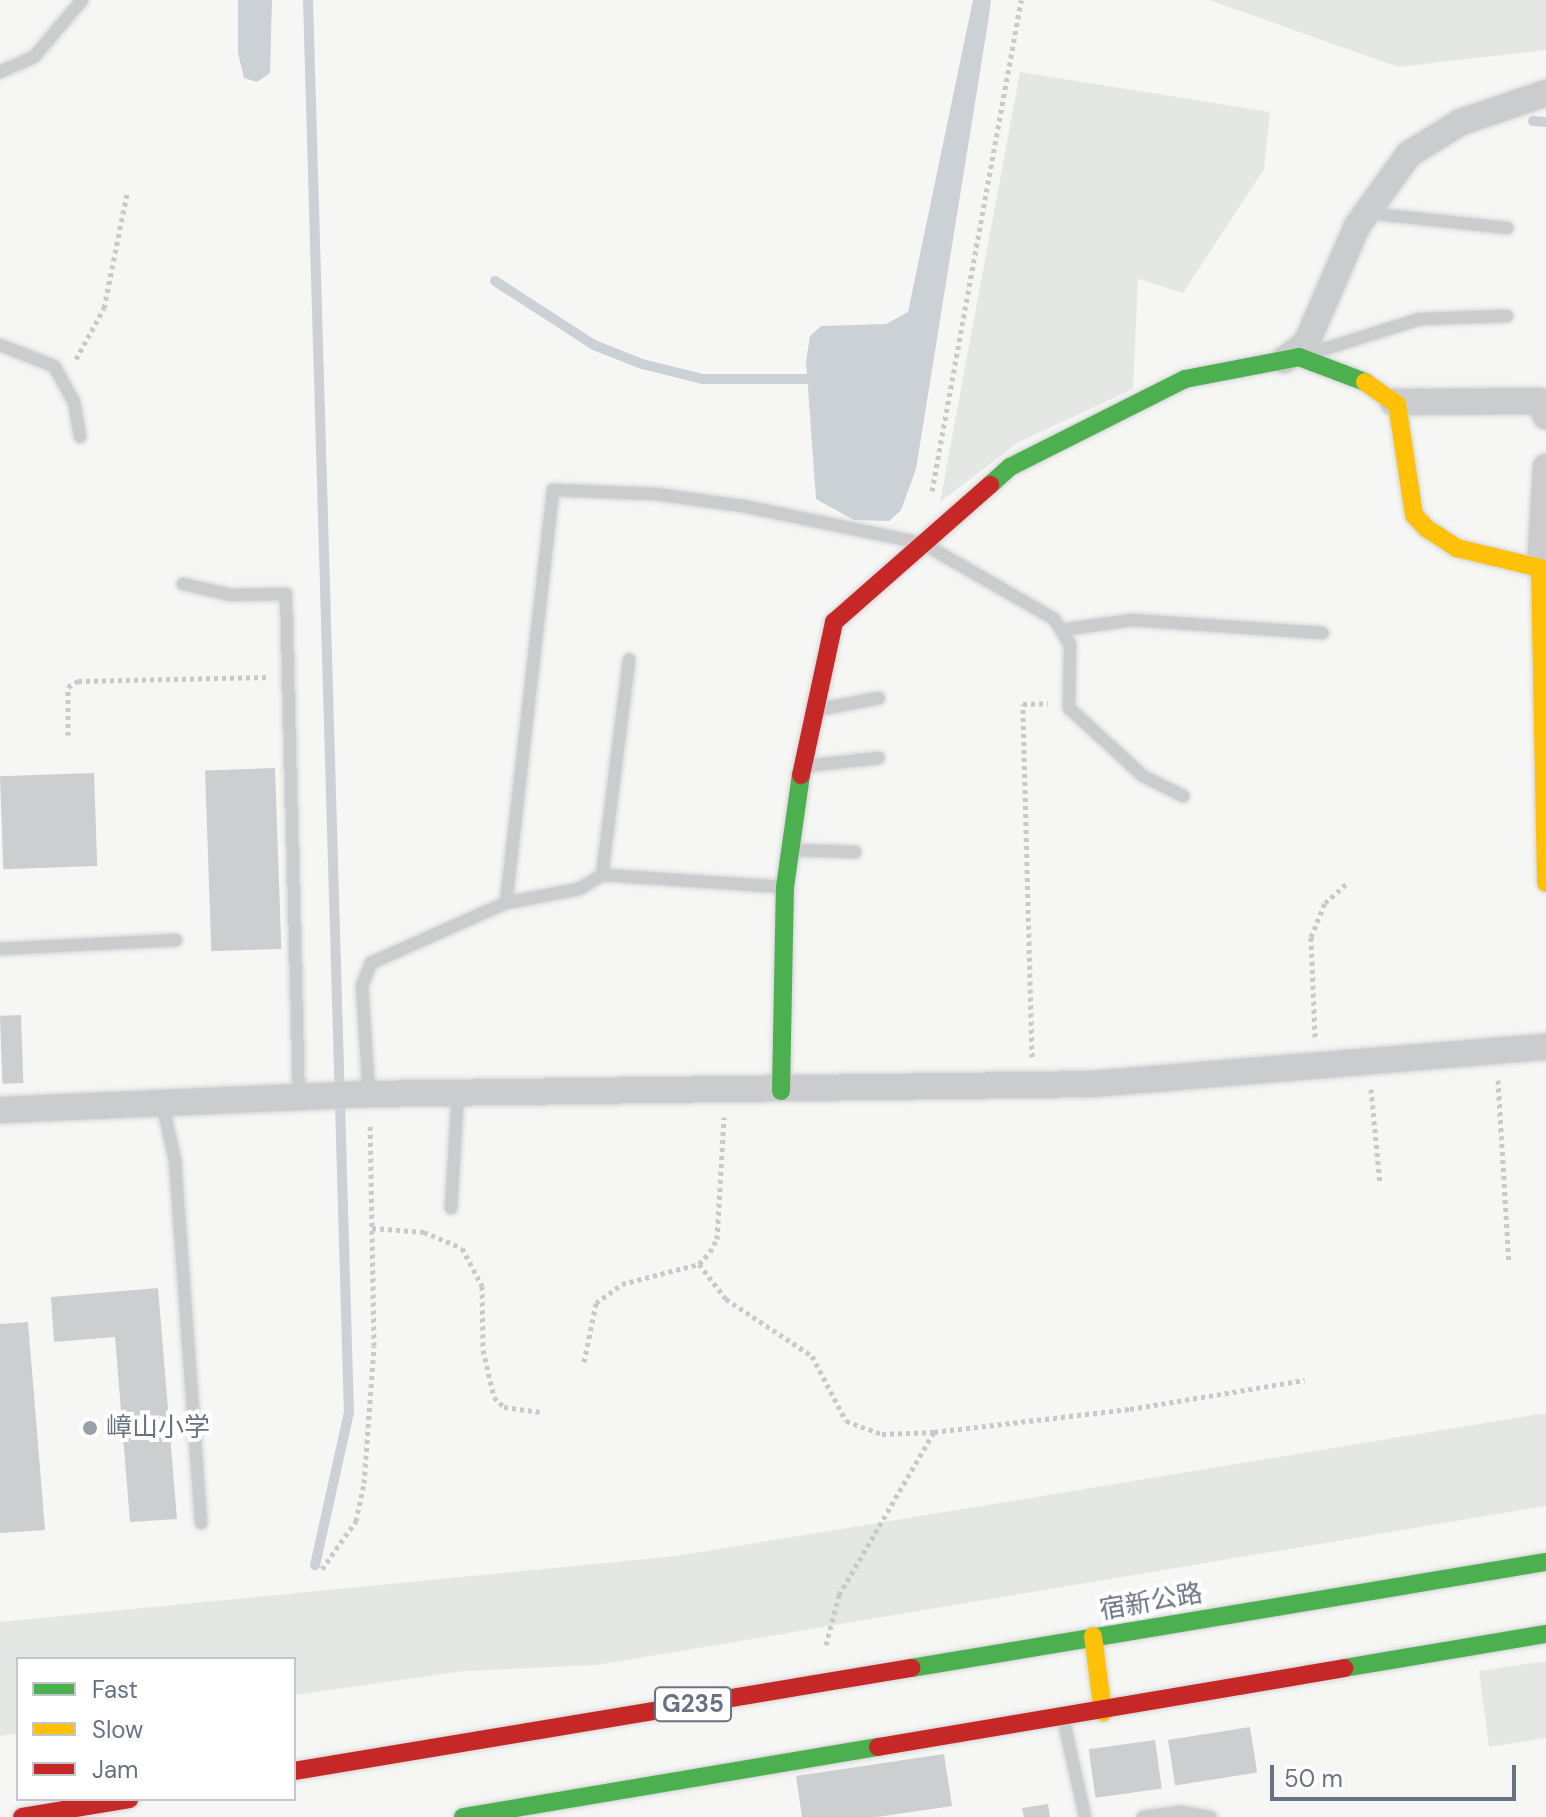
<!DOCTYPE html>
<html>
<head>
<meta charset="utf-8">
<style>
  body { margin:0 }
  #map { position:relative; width:1546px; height:1817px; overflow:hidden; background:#f6f6f5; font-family:"DM Sans","Noto Sans SC",sans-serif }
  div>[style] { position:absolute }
  .green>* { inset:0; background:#e4e7e3 }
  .water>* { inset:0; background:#ccd1d6 }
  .stream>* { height:10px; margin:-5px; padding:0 5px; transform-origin:5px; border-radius:5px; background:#ccd1d6 }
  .building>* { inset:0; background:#cdced0; transform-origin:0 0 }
  .path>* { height:5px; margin-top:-2.5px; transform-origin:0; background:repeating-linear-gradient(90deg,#c8c9ca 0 4px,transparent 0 8px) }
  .roads { filter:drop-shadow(0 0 2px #d3d4d4) drop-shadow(0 0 2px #d3d4d4) }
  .lane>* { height:12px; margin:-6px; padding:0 6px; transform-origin:6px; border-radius:6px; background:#cbcccd }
  .street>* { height:26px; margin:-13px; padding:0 13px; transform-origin:13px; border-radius:13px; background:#cbcccd }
  .fast>* { height:18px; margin:-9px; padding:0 9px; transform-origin:9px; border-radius:9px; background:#4caf50 }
  .slow>* { height:18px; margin:-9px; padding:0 9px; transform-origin:9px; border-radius:9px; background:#ffc107 }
  .jam>* { height:18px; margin:-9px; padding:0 9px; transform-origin:9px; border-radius:9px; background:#c62828 }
  .dots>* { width:22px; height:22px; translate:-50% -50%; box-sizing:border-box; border:4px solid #fff; border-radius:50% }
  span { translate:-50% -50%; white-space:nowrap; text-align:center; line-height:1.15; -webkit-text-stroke:8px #fff; paint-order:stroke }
  .shield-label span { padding:2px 6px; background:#fff; border:2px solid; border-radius:6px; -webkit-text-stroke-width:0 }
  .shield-label { font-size:24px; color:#697283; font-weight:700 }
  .poi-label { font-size:26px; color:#697283 }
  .left { translate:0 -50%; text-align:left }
  .street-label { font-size:26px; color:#697283 }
  .legend { position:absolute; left:16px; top:1657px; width:280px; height:144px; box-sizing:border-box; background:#fff; border:2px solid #c3c7cd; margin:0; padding:10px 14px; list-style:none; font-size:24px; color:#697283 }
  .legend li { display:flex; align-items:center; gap:16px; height:40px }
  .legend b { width:40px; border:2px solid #c3c7cd }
  .scale { position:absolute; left:1270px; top:1765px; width:246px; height:36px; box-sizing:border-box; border:4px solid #697283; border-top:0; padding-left:10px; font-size:24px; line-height:28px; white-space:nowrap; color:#697283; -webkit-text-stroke:6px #fff; paint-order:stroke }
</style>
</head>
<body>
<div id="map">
  <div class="green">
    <i style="clip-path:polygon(1209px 0,1546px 0,1546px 50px,1398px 67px)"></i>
    <i style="clip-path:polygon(1020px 72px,1270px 112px,1264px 169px,1183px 293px,1138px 279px,1133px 389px,1019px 442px,940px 502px)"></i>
    <i style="clip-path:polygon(1546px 1413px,1546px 1506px,596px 1665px,464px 1671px,294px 1695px,294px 1659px,18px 1659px,18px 1733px,0 1736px,0 1622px,677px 1556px)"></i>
    <i style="clip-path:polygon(1546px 1661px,1546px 1738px,1489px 1747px,1479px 1671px)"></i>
  </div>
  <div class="water">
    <i style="clip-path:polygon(238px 0,272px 0,270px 73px,257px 82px,244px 78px,238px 53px)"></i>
    <i style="clip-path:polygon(973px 0,991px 0,989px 16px,916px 469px,901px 510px,889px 521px,854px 520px,816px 499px,806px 361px,810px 336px,821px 326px,886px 324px,908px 312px)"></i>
  </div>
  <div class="stream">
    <i style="left:308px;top:0;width:1413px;rotate:88.34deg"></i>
    <i style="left:349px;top:1412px;width:157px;rotate:102.5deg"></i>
    <i style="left:1533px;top:121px;width:13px;rotate:4deg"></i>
    <i style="left:495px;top:281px;width:118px;rotate:32.9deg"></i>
    <i style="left:594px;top:345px;width:52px;rotate:21.6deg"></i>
    <i style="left:642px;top:364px;width:63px;rotate:13.8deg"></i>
    <i style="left:703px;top:379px;width:104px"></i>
  </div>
  <div class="building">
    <i style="left:275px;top:768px;width:181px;height:70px;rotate:88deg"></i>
    <i style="left:94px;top:773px;width:93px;height:94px;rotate:88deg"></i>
    <i style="left:21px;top:1015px;width:68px;height:21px;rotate:88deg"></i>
    <i style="clip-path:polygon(158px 1288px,177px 1519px,130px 1522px,115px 1337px,54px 1342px,51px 1297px)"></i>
    <i style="clip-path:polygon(28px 1322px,45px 1530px,0 1533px,0 1324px)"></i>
    <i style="left:1250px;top:1727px;width:46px;height:83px;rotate:81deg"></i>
    <i style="left:1155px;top:1740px;width:49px;height:67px;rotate:82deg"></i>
    <i style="clip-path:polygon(944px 1754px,952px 1806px,877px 1817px,802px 1817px,796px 1776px)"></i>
    <i style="clip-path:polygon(1048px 1804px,1050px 1817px,1024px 1817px,1022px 1808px)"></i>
  </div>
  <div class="path">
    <i style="left:76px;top:359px;width:58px;rotate:-61.2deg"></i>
    <i style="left:104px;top:308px;width:116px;rotate:-78.6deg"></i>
    <i style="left:932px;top:491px;width:499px;rotate:-79.7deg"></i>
    <i style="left:68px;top:735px;width:48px;rotate:-90deg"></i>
    <i style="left:68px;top:687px;width:12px;rotate:-31deg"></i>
    <i style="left:78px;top:681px;width:190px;rotate:-1.2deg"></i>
    <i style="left:1315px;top:1037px;width:100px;rotate:-92.3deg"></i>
    <i style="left:1311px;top:937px;width:37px;rotate:-68deg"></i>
    <i style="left:1325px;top:903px;width:30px;rotate:-42deg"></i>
    <i style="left:1032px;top:1057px;width:353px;rotate:-91.5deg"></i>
    <i style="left:1023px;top:704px;width:25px;rotate:-2deg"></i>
    <i style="left:1498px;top:1080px;width:183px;rotate:86.6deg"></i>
    <i style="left:1371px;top:1089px;width:96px;rotate:84.6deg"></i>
    <i style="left:372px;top:1228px;width:52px;rotate:4.4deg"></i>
    <i style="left:424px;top:1232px;width:41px;rotate:22.8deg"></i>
    <i style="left:462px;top:1248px;width:43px;rotate:62.2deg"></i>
    <i style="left:482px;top:1286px;width:64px;rotate:89.1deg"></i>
    <i style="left:483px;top:1350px;width:48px;rotate:76.8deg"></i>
    <i style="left:494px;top:1397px;width:14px;rotate:45deg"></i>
    <i style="left:504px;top:1407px;width:36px;rotate:8deg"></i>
    <i style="left:699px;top:1264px;width:44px;rotate:52.4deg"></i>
    <i style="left:726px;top:1299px;width:103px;rotate:33.5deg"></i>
    <i style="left:812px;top:1356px;width:73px;rotate:62.4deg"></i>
    <i style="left:846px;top:1421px;width:38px;rotate:20deg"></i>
    <i style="left:882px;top:1434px;width:52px;rotate:-2.2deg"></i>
    <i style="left:584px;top:1362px;width:60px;rotate:-78.5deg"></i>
    <i style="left:596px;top:1303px;width:32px;rotate:-36deg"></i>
    <i style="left:622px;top:1284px;width:80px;rotate:-14.6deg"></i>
    <i style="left:699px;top:1264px;width:16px;rotate:-47deg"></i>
    <i style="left:710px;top:1252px;width:15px;rotate:-62deg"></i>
    <i style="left:717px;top:1239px;width:122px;rotate:-86.7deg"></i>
    <i style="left:322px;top:1569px;width:59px;rotate:-54.7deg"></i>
    <i style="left:356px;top:1521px;width:39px;rotate:-78deg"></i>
    <i style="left:364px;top:1483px;width:137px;rotate:-85.8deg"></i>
    <i style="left:374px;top:1346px;width:223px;rotate:-91deg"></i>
    <i style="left:826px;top:1645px;width:52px;rotate:-75.4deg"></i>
    <i style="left:839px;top:1595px;width:189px;rotate:-59.8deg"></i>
    <i style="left:934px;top:1432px;width:197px;rotate:-6.7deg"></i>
    <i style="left:1130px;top:1409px;width:177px;rotate:-9.4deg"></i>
  </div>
  <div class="roads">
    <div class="lane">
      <i style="left:0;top:72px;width:37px;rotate:-24deg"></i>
      <i style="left:34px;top:57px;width:75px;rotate:-49.9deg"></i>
      <i style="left:1367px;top:213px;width:141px;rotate:6.1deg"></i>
      <i style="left:0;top:345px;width:58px;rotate:21.3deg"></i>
      <i style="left:54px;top:366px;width:41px;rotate:60.9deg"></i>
      <i style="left:74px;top:402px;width:35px;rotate:80deg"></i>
      <i style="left:1312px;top:353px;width:113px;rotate:-17.5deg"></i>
      <i style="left:1420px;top:319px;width:87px;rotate:-2deg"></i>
      <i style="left:183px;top:584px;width:49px;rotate:12.9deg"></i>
      <i style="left:231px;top:595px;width:55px;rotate:-1deg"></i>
      <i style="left:286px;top:594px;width:502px;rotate:88.52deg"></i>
      <i style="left:1061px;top:630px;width:72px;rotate:-8deg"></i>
      <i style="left:1132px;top:620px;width:191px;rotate:3.9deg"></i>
      <i style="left:816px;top:710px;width:64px;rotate:-10.8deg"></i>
      <i style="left:806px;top:766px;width:73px;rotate:-6.3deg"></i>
      <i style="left:794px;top:850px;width:61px;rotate:1.9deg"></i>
      <i style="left:602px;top:875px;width:180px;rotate:3.8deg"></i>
      <i style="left:506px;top:903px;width:416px;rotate:-83.5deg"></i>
      <i style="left:553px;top:490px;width:102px;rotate:2.2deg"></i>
      <i style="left:655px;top:494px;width:89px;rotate:7.8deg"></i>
      <i style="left:743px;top:506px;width:183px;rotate:11.7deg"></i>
      <i style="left:922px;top:543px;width:152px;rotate:29.9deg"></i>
      <i style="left:1054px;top:619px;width:31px;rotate:58deg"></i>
      <i style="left:1070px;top:645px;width:63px;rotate:90.9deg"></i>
      <i style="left:1069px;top:708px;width:100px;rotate:42.6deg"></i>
      <i style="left:1143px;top:776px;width:45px;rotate:26.6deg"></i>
      <i style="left:0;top:949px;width:176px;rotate:-2.9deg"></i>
      <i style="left:369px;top:1094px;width:108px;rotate:-93.7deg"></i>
      <i style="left:362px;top:986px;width:25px;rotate:-69deg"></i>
      <i style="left:371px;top:963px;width:148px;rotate:-24deg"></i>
      <i style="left:506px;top:903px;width:74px;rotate:-10.9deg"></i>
      <i style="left:579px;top:889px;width:27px;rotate:-31deg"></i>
      <i style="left:602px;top:875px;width:217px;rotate:-82.8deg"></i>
      <i style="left:162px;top:1102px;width:59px;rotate:77.4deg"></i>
      <i style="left:175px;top:1160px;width:364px;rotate:85.9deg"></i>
      <i style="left:451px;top:1208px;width:114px;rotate:-86.5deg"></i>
      <i style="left:1064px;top:1722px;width:97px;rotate:77.5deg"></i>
      <i style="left:1143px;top:1817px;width:37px;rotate:-8deg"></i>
      <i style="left:1180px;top:1812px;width:31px;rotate:9deg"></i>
    </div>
    <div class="street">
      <i style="left:1284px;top:360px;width:27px;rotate:-36deg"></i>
      <i style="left:1306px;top:344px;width:129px;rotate:-66.6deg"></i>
      <i style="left:1357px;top:226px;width:89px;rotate:-54.2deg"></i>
      <i style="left:1409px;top:154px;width:61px;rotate:-31.6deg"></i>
      <i style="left:1461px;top:122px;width:90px;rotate:-18.8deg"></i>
      <i style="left:1393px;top:402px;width:146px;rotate:-0.4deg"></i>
      <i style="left:1539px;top:401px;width:17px;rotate:65deg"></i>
      <i style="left:1540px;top:568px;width:101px;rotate:-86.6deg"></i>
      <i style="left:0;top:1110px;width:362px;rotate:-2.5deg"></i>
      <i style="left:362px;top:1094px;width:731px;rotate:-0.78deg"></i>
      <i style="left:1093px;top:1084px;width:455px;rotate:-4.7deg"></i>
    </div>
    <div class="fast">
      <i style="left:990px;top:485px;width:27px;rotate:-42deg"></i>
      <i style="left:1010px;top:467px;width:196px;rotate:-26.7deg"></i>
      <i style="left:1185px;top:379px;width:116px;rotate:-10.9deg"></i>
      <i style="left:1299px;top:357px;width:71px;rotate:20.7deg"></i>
      <i style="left:781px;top:1091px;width:204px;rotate:-88.9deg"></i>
      <i style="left:785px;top:887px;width:113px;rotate:-81.9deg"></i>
      <i style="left:911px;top:1668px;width:644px;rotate:-9.48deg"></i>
      <i style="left:1344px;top:1668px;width:205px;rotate:-9.6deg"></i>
      <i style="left:463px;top:1817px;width:421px;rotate:-9.6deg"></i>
    </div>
    <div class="slow">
      <i style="left:1365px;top:382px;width:39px;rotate:35deg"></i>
      <i style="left:1397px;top:404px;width:112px;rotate:81.3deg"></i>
      <i style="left:1414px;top:515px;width:18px;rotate:47deg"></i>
      <i style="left:1426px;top:528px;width:37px;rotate:33deg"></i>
      <i style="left:1457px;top:548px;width:85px;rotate:13.5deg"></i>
      <i style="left:1540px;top:568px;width:315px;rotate:88.9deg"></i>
      <i style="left:1093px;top:1636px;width:77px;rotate:82.5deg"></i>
    </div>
    <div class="jam">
      <i style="left:801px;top:775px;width:157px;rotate:-77.8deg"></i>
      <i style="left:834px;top:622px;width:208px;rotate:-41.3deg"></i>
      <i style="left:878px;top:1747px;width:473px;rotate:-9.6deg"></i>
      <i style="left:294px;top:1771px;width:626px;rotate:-9.48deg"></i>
      <i style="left:22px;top:1817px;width:109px;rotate:-9.5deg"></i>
    </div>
  </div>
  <div class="dots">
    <i style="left:90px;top:1428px;background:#9aa0ab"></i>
  </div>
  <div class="shield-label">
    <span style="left:693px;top:1704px">G235</span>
  </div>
  <div class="poi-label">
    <span class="left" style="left:106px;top:1428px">嶂山小学</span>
  </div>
  <div class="street-label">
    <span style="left:1151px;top:1602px;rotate:-10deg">宿新公路</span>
  </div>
  <ul class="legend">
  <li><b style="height:10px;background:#4caf50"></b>Fast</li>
  <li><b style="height:10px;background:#ffc107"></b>Slow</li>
  <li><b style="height:10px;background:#c62828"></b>Jam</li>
  </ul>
  <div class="scale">50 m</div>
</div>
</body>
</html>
